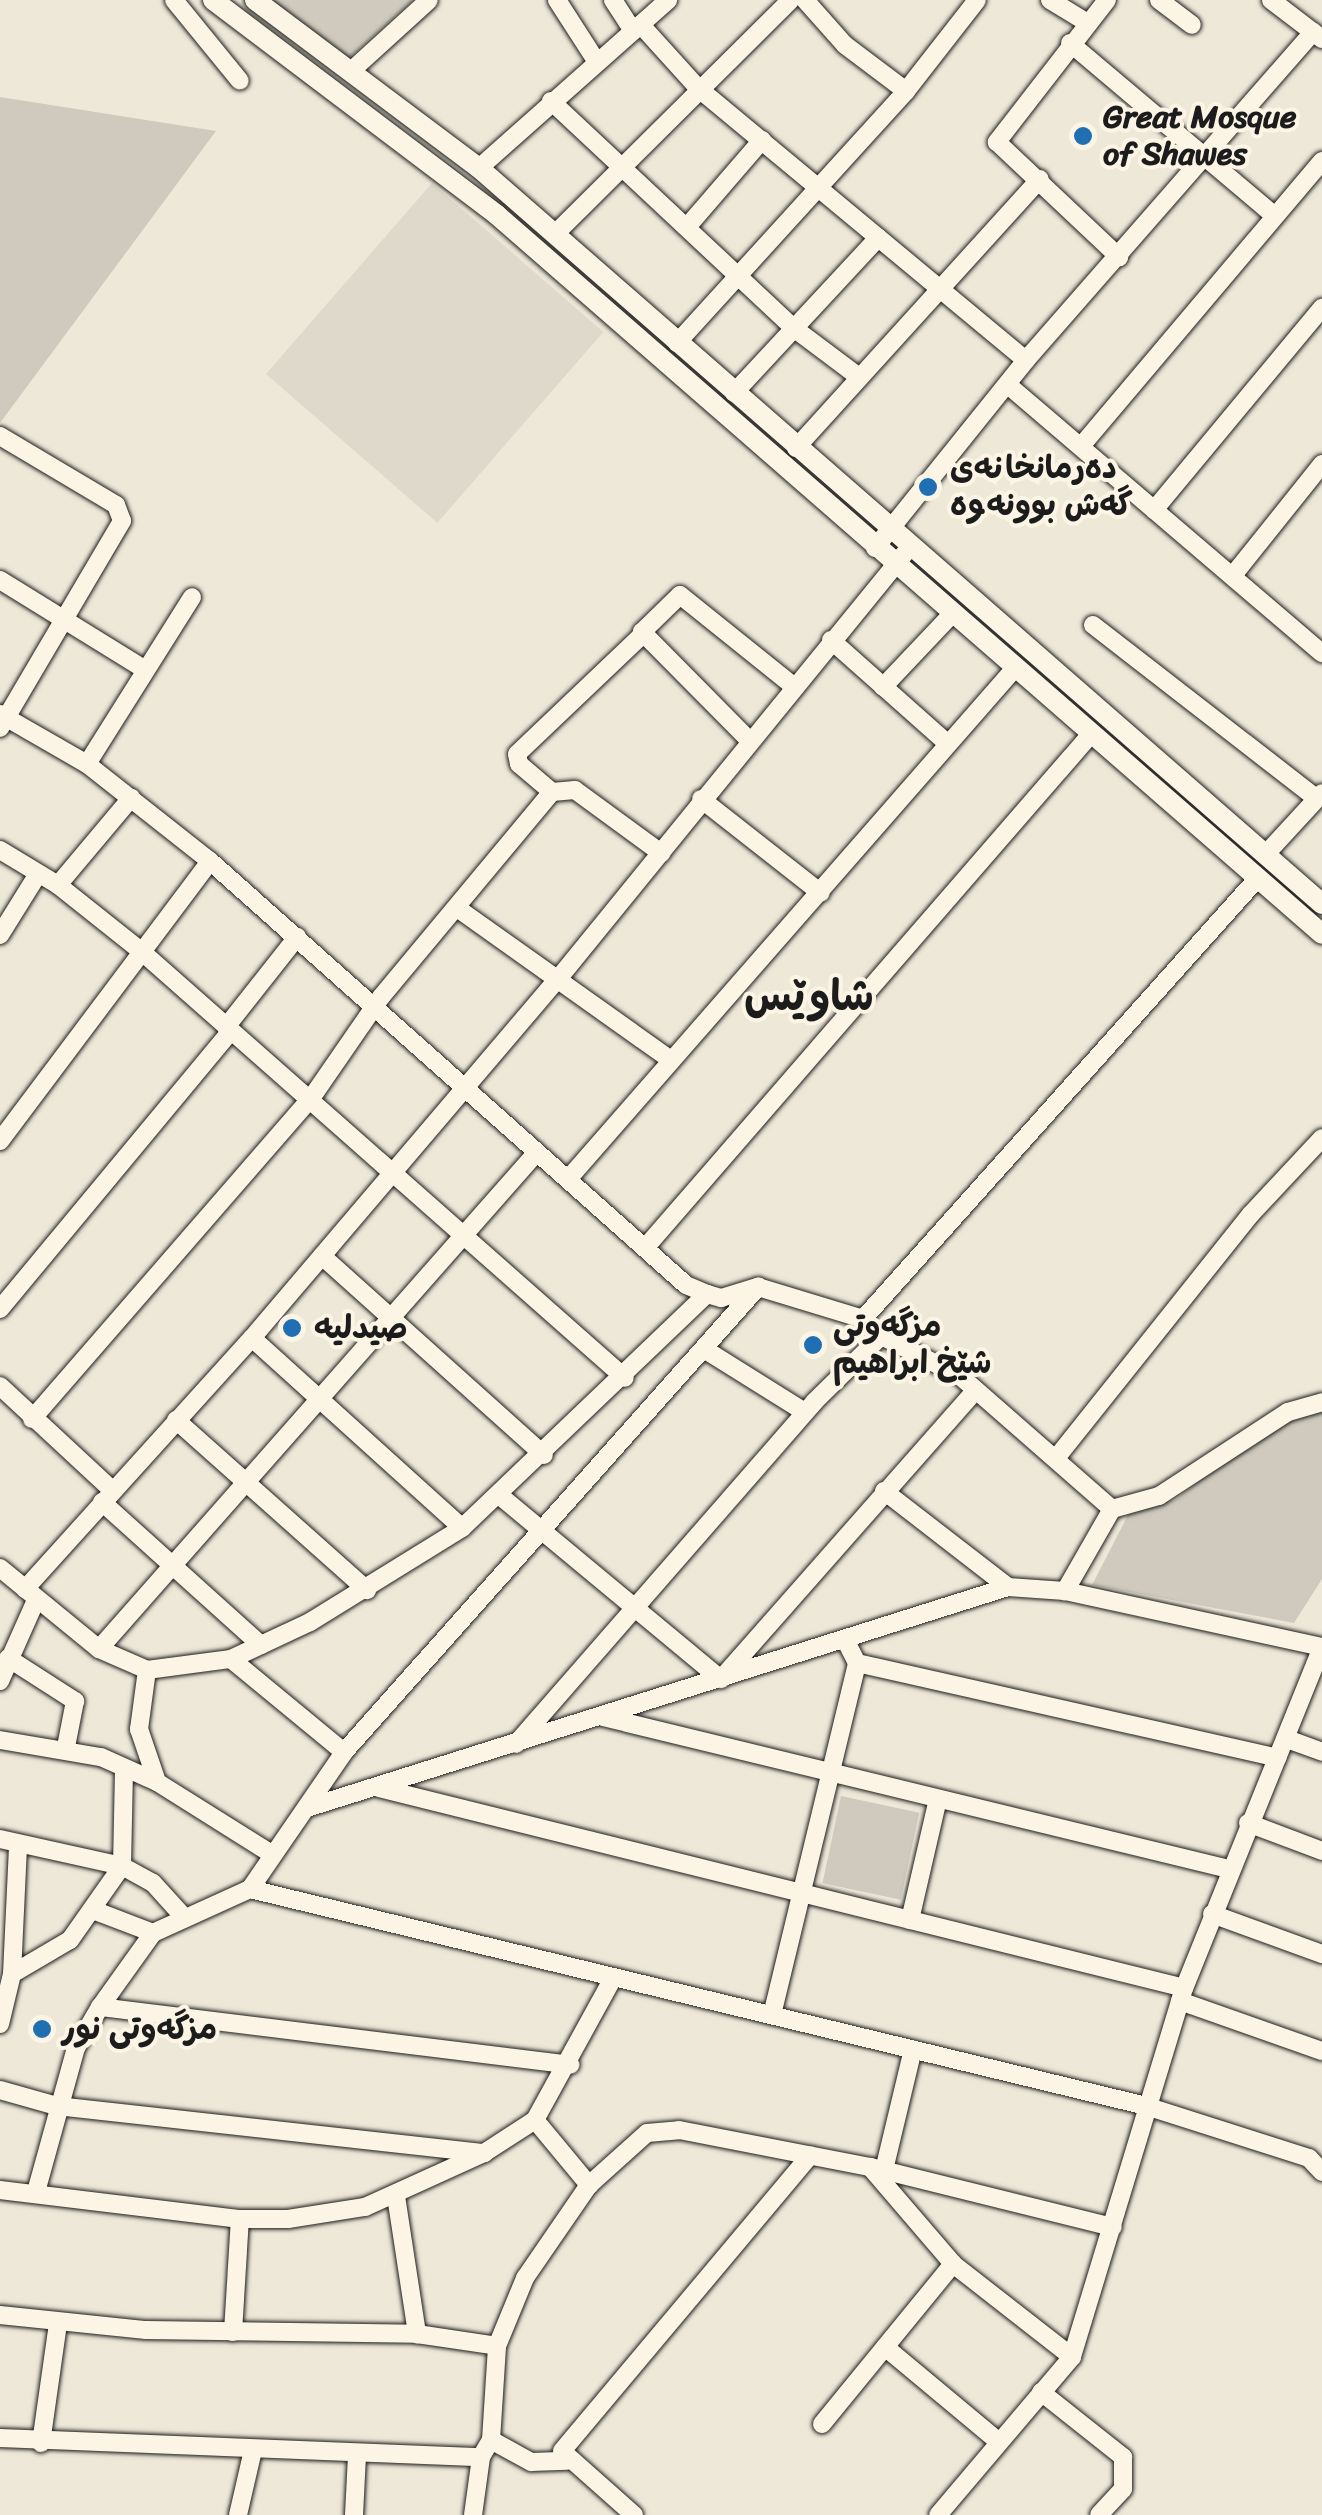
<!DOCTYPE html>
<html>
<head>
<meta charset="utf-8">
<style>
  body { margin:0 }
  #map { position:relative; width:1322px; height:2515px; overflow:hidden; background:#eee8d9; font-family:Sriracha,"Playpen Sans Arabic",sans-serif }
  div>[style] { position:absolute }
  .built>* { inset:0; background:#ded9cb; transform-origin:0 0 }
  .green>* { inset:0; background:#cfcabd; transform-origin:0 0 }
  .roads { filter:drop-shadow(0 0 2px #1c1c1c) drop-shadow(0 0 2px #1c1c1c) }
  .minor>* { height:18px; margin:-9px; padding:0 9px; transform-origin:9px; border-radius:9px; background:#fcf5e5 }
  .tertiary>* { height:20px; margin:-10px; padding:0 10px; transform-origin:10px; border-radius:10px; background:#fcf5e5 }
  .dots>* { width:28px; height:28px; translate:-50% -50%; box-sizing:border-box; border:5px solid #fcf5e5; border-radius:50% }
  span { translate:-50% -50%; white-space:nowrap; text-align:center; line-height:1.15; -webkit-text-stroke:8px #fcf5e5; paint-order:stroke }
  .poi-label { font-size:32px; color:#1c1c1c; font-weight:700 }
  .left { translate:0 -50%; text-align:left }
  .district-label { font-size:42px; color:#1c1c1c; font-weight:700 }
</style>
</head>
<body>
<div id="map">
  <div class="built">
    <i style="left:432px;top:183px;width:227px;height:253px;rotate:41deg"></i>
  </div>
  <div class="green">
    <i style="clip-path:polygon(254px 0,413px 0,341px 65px)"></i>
    <i style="clip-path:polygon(0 97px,216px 131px,0 423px)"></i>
    <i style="clip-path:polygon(1322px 1411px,1322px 1579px,1294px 1623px,1092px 1585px,1129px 1513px,1175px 1500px,1262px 1432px)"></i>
    <i style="left:841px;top:1796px;width:80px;height:89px;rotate:12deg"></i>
  </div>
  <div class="roads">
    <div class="minor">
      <i style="left:174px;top:0;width:104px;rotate:50.8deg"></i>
      <i style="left:557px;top:0;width:70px;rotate:57.2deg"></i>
      <i style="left:613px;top:0;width:37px;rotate:57deg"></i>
      <i style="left:805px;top:0;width:60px;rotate:48.4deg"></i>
      <i style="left:845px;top:45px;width:76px;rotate:37deg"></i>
      <i style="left:1050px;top:0;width:42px;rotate:31.4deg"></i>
      <i style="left:1107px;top:0;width:180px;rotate:127.8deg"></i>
      <i style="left:997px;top:142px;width:168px;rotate:43.3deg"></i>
      <i style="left:1159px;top:0;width:41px;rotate:37.1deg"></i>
      <i style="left:1271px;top:0;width:64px;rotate:37.4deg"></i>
      <i style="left:641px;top:25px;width:85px;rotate:47.9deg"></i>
      <i style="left:698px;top:88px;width:426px;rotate:39.7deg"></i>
      <i style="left:1070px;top:43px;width:268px;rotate:40.2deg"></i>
      <i style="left:351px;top:71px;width:105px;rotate:-42.3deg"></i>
      <i style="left:551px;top:101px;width:334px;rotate:43.1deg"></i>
      <i style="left:795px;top:329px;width:80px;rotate:36.9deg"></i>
      <i style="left:479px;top:168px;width:253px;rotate:-41.6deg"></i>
      <i style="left:687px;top:227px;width:115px;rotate:-49.2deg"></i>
      <i style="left:555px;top:234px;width:332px;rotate:-44.8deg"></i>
      <i style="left:677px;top:343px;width:341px;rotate:-47.7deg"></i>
      <i style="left:906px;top:91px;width:115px;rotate:-52deg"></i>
      <i style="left:1008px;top:385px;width:413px;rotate:40.5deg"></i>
      <i style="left:734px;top:393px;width:212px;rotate:-47.1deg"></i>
      <i style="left:0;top:436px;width:135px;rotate:30.7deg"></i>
      <i style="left:116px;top:505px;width:17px;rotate:69deg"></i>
      <i style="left:122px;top:521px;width:240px;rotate:120.5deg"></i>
      <i style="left:1082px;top:445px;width:372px;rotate:-49.8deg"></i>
      <i style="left:796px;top:448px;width:363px;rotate:-47.8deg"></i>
      <i style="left:1154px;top:510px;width:263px;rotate:-50.3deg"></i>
      <i style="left:875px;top:548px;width:241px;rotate:-51.2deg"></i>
      <i style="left:1026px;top:360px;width:436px;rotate:-48.8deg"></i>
      <i style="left:1234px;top:574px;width:141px;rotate:-51.3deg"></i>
      <i style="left:0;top:580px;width:169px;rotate:31.7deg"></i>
      <i style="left:1093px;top:625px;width:282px;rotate:37.8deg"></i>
      <i style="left:831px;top:640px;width:155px;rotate:41.6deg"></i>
      <i style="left:883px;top:687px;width:100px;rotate:-46.6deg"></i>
      <i style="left:0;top:714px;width:100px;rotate:29.9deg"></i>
      <i style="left:87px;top:764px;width:157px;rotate:38.3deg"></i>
      <i style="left:210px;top:861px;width:637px;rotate:41.69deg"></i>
      <i style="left:686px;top:1285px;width:23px;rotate:23deg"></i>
      <i style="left:748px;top:739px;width:151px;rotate:-134.7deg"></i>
      <i style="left:642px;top:632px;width:53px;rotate:-44.2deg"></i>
      <i style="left:680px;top:595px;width:145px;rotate:38.8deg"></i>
      <i style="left:87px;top:764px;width:197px;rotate:-57.8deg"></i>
      <i style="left:552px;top:792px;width:43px;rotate:-139.7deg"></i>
      <i style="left:519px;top:764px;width:10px;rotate:-101deg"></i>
      <i style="left:517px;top:754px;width:173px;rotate:-43.6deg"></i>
      <i style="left:701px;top:799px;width:152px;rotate:38.1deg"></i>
      <i style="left:0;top:850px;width:68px;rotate:31.1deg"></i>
      <i style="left:58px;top:885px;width:106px;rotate:38.5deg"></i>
      <i style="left:141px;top:951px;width:645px;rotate:41.42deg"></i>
      <i style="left:1265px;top:855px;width:84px;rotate:-47.4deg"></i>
      <i style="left:58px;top:885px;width:114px;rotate:-50deg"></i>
      <i style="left:457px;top:908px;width:262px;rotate:35.4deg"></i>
      <i style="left:0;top:935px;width:72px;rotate:-58.1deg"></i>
      <i style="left:226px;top:1027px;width:115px;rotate:-51.7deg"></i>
      <i style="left:0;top:1141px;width:350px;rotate:-53.1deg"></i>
      <i style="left:569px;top:1178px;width:678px;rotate:-48.83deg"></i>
      <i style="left:645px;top:1248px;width:681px;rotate:-49.05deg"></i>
      <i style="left:322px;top:1256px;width:298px;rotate:41.9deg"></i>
      <i style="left:0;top:1309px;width:361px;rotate:-50.3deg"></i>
      <i style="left:872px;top:1331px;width:99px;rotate:27.1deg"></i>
      <i style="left:960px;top:1376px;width:202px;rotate:41.2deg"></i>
      <i style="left:1112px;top:1509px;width:95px;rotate:119.8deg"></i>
      <i style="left:252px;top:1338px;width:283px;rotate:42.1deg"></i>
      <i style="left:704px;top:1349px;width:119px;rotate:32deg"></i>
      <i style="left:0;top:1386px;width:154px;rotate:42.9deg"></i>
      <i style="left:32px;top:1419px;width:427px;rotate:-49deg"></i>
      <i style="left:312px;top:1097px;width:121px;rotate:-55.4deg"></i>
      <i style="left:381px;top:997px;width:267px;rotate:-50.2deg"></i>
      <i style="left:552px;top:792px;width:23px;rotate:-5deg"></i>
      <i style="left:575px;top:790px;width:107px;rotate:36.2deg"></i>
      <i style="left:176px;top:1420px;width:256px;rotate:41.7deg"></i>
      <i style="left:1057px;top:1457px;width:311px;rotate:-51.4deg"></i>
      <i style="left:1251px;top:1214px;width:104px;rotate:-46.9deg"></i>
      <i style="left:884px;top:1491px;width:157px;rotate:37.7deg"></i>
      <i style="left:499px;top:1495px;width:288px;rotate:39.7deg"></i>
      <i style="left:721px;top:1679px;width:385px;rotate:-48.6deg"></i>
      <i style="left:102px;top:1502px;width:214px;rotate:42deg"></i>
      <i style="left:1112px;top:1509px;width:49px;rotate:-15.5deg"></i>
      <i style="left:1159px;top:1496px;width:154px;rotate:-33.1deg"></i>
      <i style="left:1288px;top:1412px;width:35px;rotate:-16deg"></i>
      <i style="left:0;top:1568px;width:128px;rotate:39.3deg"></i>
      <i style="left:99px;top:1649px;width:52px;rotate:23.6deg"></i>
      <i style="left:147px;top:1670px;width:85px;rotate:-7.5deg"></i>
      <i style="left:231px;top:1659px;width:87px;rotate:-25.1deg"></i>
      <i style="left:310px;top:1622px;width:179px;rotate:-31.7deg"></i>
      <i style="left:462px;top:1528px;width:339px;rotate:-43.7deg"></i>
      <i style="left:707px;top:1294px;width:15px;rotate:16deg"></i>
      <i style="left:721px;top:1298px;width:39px;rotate:-17deg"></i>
      <i style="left:758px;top:1287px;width:110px;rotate:16.9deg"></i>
      <i style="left:863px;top:1319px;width:591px;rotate:-48.16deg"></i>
      <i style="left:25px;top:1589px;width:338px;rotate:-47.9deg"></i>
      <i style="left:252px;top:1338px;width:472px;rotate:-49.6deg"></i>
      <i style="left:558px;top:979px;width:549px;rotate:-50.84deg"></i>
      <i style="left:99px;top:1649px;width:662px;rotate:-48.61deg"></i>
      <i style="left:8px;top:1658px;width:80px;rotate:32.7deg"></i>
      <i style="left:75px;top:1701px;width:47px;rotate:101.1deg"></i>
      <i style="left:231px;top:1659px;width:146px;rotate:39.5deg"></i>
      <i style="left:857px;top:1663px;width:431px;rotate:12.7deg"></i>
      <i style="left:147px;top:1670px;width:60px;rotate:97.7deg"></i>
      <i style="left:139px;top:1729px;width:56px;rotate:71.2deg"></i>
      <i style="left:0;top:1681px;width:89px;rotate:-66deg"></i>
      <i style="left:603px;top:1717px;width:644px;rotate:13.65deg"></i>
      <i style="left:1287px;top:1739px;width:37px;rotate:20deg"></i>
      <i style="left:0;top:1740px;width:102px;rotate:9.6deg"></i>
      <i style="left:101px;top:1757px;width:61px;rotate:24.1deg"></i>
      <i style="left:157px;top:1782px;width:136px;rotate:32.1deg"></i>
      <i style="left:516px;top:1744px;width:454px;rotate:-48.9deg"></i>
      <i style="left:814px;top:1402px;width:90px;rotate:-44.5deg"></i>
      <i style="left:379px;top:1788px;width:829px;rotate:13.95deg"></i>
      <i style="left:307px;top:1808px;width:735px;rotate:-17.5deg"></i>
      <i style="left:1008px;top:1587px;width:57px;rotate:4deg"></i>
      <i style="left:1065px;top:1591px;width:263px;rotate:12.3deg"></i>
      <i style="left:1322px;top:1647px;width:368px;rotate:112deg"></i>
      <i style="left:1184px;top:1988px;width:386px;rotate:106.9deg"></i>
      <i style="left:1072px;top:2357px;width:207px;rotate:130.3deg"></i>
      <i style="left:1248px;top:1823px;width:79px;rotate:20.7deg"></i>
      <i style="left:0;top:1839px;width:125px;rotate:12.5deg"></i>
      <i style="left:122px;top:1866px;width:35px;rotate:29deg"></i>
      <i style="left:153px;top:1883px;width:43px;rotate:47.8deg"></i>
      <i style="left:250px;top:1889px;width:166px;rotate:-55.5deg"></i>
      <i style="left:344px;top:1752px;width:623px;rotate:-48.32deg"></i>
      <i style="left:93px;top:1910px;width:64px;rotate:21deg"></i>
      <i style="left:1212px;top:1914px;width:117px;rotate:20deg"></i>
      <i style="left:910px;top:1920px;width:124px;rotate:-77deg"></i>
      <i style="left:12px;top:1974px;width:67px;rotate:-30.4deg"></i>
      <i style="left:70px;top:1940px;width:90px;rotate:-54.9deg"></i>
      <i style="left:122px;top:1866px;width:96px;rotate:-88.8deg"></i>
      <i style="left:1180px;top:2001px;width:151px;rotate:19.4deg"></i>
      <i style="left:100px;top:2007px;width:474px;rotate:7deg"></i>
      <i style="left:772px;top:2015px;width:362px;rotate:-76.4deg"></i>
      <i style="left:857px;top:1663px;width:27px;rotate:-117deg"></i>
      <i style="left:0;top:2024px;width:51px;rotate:-76.5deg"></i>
      <i style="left:12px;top:1974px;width:128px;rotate:-87.3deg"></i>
      <i style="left:0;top:2090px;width:59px;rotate:15.7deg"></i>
      <i style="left:57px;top:2106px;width:430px;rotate:6.3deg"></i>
      <i style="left:535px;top:2120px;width:85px;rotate:50.3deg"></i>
      <i style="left:870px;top:2167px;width:128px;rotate:49.4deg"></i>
      <i style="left:953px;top:2264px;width:151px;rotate:38deg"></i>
      <i style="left:884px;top:2170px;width:124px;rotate:-76.5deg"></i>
      <i style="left:0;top:2190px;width:242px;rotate:6.9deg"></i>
      <i style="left:240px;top:2219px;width:48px"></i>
      <i style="left:288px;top:2219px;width:78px;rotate:-8.9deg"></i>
      <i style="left:365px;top:2207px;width:131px;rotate:-24.4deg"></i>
      <i style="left:484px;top:2153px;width:61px;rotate:-32.9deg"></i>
      <i style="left:535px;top:2120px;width:162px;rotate:-61.2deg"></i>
      <i style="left:36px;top:2192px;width:149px;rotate:-74.5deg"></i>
      <i style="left:76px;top:2048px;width:48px;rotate:-59.7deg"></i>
      <i style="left:100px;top:2007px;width:91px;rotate:-54.4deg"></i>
      <i style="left:153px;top:1933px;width:107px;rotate:-24.4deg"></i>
      <i style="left:250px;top:1889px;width:922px;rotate:13.61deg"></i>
      <i style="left:1146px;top:2106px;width:171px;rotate:17.7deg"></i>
      <i style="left:1309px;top:2158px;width:19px;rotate:47deg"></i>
      <i style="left:396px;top:2196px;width:140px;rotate:81.3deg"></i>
      <i style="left:0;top:2315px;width:147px;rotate:5.9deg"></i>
      <i style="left:146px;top:2330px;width:271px;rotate:0.8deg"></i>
      <i style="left:417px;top:2334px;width:81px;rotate:8.5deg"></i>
      <i style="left:233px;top:2332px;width:113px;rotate:-86.5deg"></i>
      <i style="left:885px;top:2347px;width:148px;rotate:39.8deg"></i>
      <i style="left:1041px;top:2392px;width:105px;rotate:38.4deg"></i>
      <i style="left:1123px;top:2457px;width:32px;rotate:90deg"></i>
      <i style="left:1123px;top:2489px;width:35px;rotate:133deg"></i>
      <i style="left:822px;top:2424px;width:207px;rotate:-50.7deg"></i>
      <i style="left:0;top:2438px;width:481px;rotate:2.3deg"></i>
      <i style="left:481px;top:2457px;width:20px;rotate:-60deg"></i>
      <i style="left:491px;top:2440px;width:94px;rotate:-86.3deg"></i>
      <i style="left:497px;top:2346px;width:74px;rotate:-67.6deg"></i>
      <i style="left:525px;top:2278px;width:113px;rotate:-55.5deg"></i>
      <i style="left:589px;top:2185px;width:78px;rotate:-41.9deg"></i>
      <i style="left:647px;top:2133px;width:32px;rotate:-5deg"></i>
      <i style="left:679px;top:2130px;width:195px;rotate:11deg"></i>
      <i style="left:870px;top:2167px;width:250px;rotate:13.9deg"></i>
      <i style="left:491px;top:2440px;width:46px;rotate:28.8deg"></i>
      <i style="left:531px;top:2462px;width:36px;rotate:-2deg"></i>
      <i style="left:41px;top:2443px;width:120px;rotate:-81.9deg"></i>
      <i style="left:238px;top:2515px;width:67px;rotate:-77deg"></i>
      <i style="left:354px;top:2515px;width:60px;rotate:-87.1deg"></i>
      <i style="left:473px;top:2515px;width:59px;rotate:-82.1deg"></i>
      <i style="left:634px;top:2515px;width:96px;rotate:-138.4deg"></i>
      <i style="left:562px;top:2451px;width:386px;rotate:-50deg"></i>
    </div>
    <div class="tertiary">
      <i style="left:213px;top:0;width:356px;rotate:37.1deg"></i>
      <i style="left:497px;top:215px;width:1094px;rotate:41.07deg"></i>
      <i style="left:255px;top:0;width:280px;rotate:36.9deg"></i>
      <i style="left:479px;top:168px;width:1119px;rotate:41.12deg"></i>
    </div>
  </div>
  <div class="dots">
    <i style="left:1083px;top:136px;background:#1f6fb2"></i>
    <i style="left:928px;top:487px;background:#1f6fb2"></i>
    <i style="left:292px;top:1328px;background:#1f6fb2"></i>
    <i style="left:813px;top:1345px;background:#1f6fb2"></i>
    <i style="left:42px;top:2029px;background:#1f6fb2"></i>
  </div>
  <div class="poi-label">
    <span class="left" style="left:1103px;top:136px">Great Mosque<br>of Shawes</span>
    <span class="left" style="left:950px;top:487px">دەرمانخانەی<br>گەش بوونەوە</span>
    <span class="left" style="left:833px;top:1345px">مزگەوتی<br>شێخ ابراهیم</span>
    <span class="left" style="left:314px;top:1328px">صیدلیە</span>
    <span class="left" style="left:62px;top:2029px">مزگەوتی نور</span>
  </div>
  <div class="district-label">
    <span style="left:809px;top:996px">شاوێس</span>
  </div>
</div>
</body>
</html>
